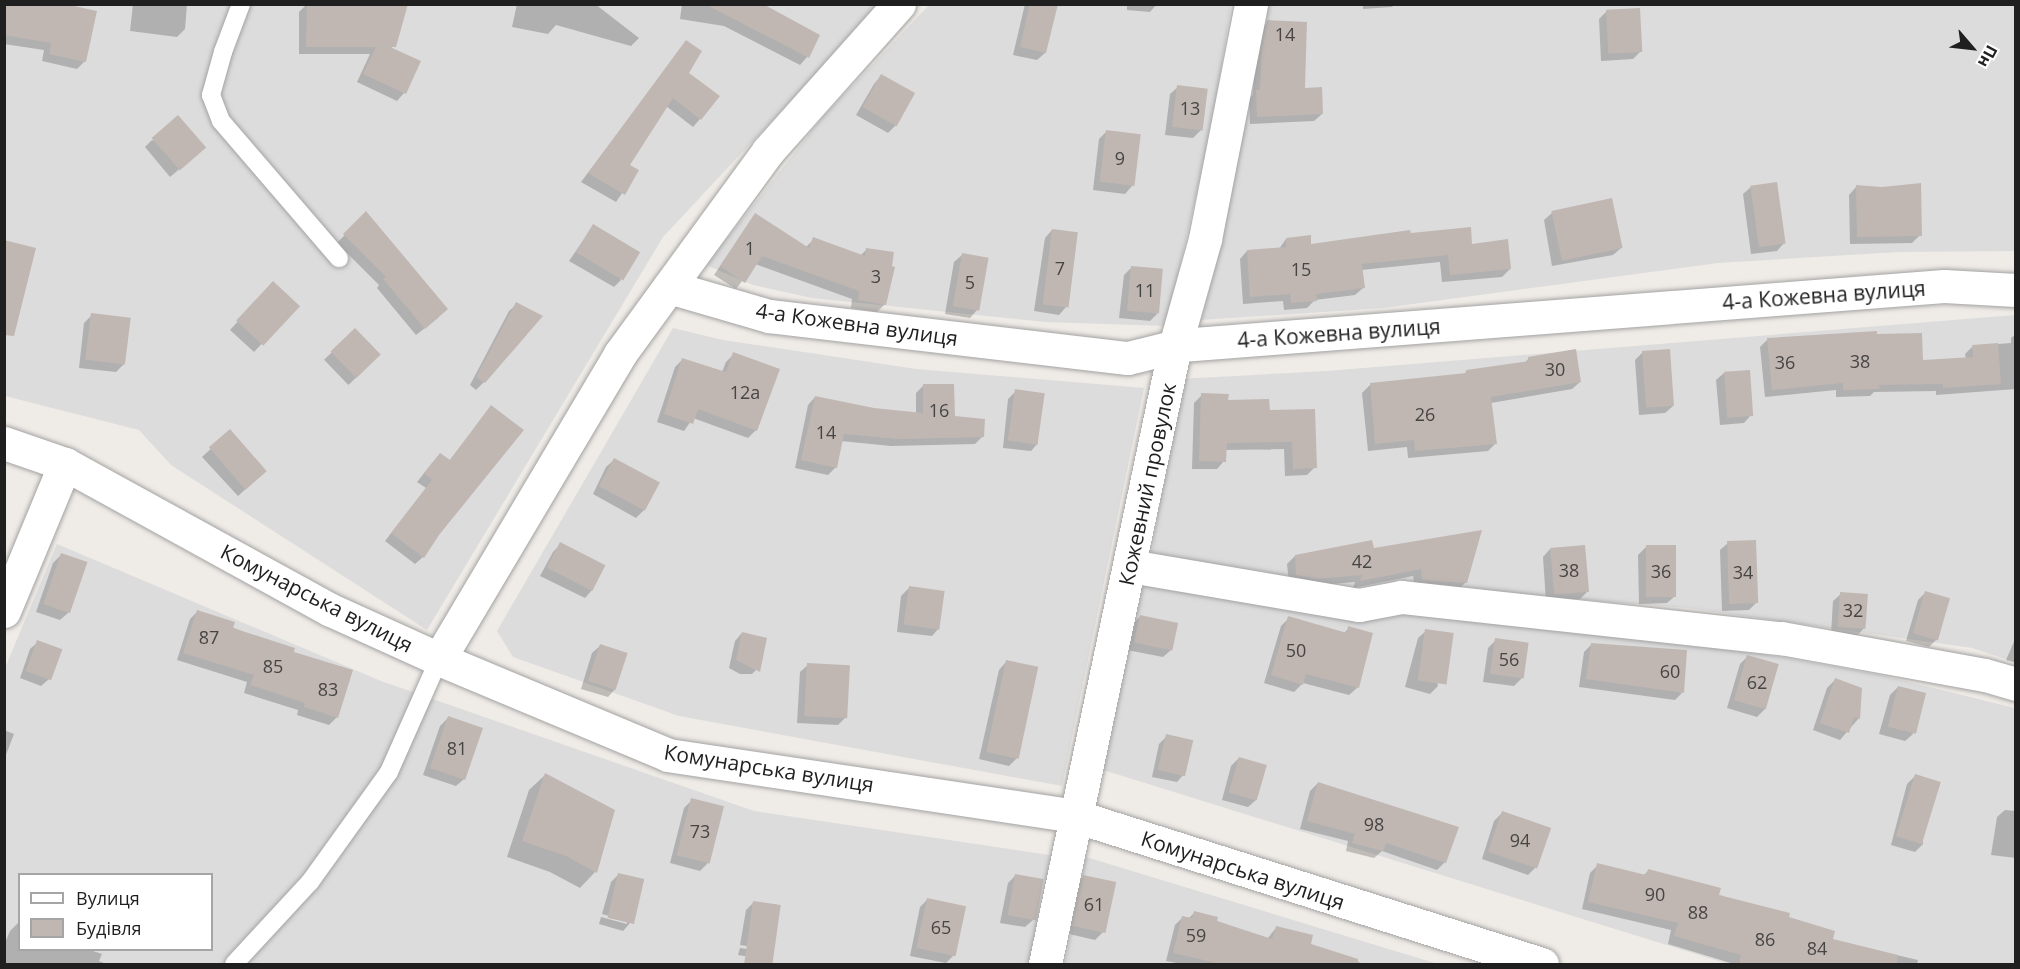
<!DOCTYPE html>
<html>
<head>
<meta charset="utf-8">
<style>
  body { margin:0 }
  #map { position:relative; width:2020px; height:969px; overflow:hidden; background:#efebe6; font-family:"Open Sans",sans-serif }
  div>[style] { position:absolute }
  .residential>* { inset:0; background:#dddcdc }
  .shadow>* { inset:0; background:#0003; transform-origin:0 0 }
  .building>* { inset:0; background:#c0b7b3; transform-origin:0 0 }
  .roads { filter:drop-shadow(0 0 2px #a3a3a3) drop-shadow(0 0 2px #a3a3a3) }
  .service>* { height:18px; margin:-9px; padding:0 9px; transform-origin:9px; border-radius:9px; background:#fff }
  .minor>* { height:33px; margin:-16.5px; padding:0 16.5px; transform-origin:16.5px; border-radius:16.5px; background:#fff }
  span { translate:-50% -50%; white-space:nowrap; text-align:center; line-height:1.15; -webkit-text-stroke:5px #fff; paint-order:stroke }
  .number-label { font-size:18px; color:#474544 }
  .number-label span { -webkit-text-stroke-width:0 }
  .street-label { font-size:21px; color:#1f1f1f }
  .frame { position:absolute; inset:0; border:6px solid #1f1f1f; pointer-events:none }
  .legend { position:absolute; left:18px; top:873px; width:195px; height:78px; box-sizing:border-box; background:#fff; border:2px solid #a5a5a5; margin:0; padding:8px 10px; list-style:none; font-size:18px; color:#1f1f1f }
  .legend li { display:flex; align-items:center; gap:12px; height:30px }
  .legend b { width:30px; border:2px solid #a5a5a5 }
  .north { position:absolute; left:1942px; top:18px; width:60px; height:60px; -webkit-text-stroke:4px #fff; paint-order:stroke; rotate:118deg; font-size:16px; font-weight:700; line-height:24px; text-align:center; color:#1f1f1f }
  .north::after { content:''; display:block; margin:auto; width:21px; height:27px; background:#1f1f1f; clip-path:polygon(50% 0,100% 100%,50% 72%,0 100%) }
</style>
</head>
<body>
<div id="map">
  <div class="residential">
    <i style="clip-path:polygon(4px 5px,880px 5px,663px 237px,427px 630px,171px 465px,139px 430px,5px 396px)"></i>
    <i style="clip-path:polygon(929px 5px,1231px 5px,1212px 125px,1166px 326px,1046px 322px,812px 298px,753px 285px,706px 265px,823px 117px)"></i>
    <i style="clip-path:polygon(1262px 5px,2015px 5px,2015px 251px,1898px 252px,1718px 263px,1383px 308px,1200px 320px,1244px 123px)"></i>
    <i style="clip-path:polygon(2015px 315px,2015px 662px,1972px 648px,1687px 608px,1393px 585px,1344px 589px,1151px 559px,1179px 379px,1327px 371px)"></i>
    <i style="clip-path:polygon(673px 328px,723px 340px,916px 369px,1144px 388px,1062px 786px,679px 716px,513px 657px,497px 631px)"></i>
    <i style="clip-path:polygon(evenodd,57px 544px,381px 681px,754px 811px,1056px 856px,1033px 964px,5px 964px,5px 668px,57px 544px,20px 874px,212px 874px,212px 950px,20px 950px,20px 874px)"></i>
    <i style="clip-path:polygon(1143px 581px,1700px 643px,1880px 675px,2015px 708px,2015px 964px,1728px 964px,1100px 769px)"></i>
    <i style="clip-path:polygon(1086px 857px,1438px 964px,1065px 964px)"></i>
  </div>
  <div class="shadow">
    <i style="clip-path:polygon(4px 4px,85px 61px,77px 69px,42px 61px,44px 50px,4px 44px)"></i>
    <i style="clip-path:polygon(133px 4px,187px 4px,185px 29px,177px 37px,130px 31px)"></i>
    <i style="clip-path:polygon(307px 4px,407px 4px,391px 49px,404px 93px,397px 101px,357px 82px,370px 54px,299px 54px,299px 12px)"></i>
    <i style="clip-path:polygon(517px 4px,595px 4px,639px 38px,631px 46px,556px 25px,548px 34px,512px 27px)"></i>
    <i style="clip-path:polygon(682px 4px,760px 4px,807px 57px,800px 65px,724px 26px,680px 19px)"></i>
    <i style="clip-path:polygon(1025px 4px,1057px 4px,1045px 53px,1037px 60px,1013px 55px)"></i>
    <i style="clip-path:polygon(1127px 4px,1157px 4px,1150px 12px,1127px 10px)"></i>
    <i style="clip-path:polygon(1363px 4px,1395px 4px,1392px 7px,1363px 9px)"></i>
    <i style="clip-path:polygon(1607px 11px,1640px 52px,1633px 59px,1601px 61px,1599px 19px)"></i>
    <i style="clip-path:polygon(1268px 22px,1304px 89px,1322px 114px,1314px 121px,1250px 124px,1249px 99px,1253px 95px,1255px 55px,1260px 30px)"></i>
    <i style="clip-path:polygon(686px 42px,687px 73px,700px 119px,693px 127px,666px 106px,628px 165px,637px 171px,616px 202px,581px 182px)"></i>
    <i style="clip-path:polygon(881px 76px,896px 125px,888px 133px,856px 115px,874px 84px)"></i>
    <i style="clip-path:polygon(1178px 87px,1201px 130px,1193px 138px,1165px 135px,1170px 94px)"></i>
    <i style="clip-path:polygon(1107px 131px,1132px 186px,1125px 194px,1093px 190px,1099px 139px)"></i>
    <i style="clip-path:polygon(152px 140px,196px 155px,170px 177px,145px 147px)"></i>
    <i style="clip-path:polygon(1751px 187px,1784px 243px,1777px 251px,1751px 254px,1743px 194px)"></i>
    <i style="clip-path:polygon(1856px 187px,1920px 235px,1912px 243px,1850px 244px,1849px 195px)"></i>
    <i style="clip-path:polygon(366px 213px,439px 317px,416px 335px,377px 288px,379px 285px,337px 243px)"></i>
    <i style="clip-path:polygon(1552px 213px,1621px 248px,1613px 255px,1552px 266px,1544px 220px)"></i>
    <i style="clip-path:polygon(755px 215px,805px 248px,814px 239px,860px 256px,867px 249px,885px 304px,877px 312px,851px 308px,852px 299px,755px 264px,736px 289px,714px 275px)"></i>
    <i style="clip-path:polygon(593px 226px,621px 280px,614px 287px,569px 261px)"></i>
    <i style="clip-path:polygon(1052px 230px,1066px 307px,1059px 315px,1034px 311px,1045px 238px)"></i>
    <i style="clip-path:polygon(1409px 235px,1510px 269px,1502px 277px,1442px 282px,1440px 262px,1361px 270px,1363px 288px,1355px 295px,1315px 300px,1307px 308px,1284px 310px,1283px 301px,1243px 304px,1240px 259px,1247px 251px,1279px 249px,1286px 239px,1310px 246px)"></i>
    <i style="clip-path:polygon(962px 255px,977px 310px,970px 318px,945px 314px,954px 262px)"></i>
    <i style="clip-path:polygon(1132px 267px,1157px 314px,1150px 321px,1119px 318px,1124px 275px)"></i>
    <i style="clip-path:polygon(266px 291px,297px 306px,254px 352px,230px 330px)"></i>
    <i style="clip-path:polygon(517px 304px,484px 382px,476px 390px,470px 385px,509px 311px)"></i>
    <i style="clip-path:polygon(92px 315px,124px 364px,116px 372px,79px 368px,84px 323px)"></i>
    <i style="left:355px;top:330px;width:35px;height:43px;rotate:46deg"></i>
    <i style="clip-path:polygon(2016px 334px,2016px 389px,1936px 395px,1936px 391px,1874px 392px,1870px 396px,1836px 397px,1836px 390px,1765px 397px,1760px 347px,1768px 339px,1876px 335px,1921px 362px,1966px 359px,1965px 354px,1973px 346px,2011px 343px,2011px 338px)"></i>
    <i style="clip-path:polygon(1643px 352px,1673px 406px,1665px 413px,1639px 415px,1635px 360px)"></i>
    <i style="clip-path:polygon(734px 354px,756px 430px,748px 438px,693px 418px,684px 431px,657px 422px,675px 367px,683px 359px,722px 372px,726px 362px)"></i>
    <i style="clip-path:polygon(1529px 358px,1580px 382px,1572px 389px,1491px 403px,1496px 443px,1488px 451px,1408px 458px,1407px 447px,1368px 451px,1362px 393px,1370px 385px,1463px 375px,1466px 372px,1524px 364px)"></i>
    <i style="clip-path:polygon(1724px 373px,1751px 415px,1744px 423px,1720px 425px,1716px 380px)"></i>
    <i style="clip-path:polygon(924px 385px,953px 417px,983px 436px,975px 444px,891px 446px,841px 441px,836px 467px,828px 475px,795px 468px,808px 405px,815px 397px,874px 409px,916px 413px,916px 393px)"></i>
    <i style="clip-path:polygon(1016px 391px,1038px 443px,1031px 451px,1003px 448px,1008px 399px)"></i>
    <i style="clip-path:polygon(1202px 395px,1268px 412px,1315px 467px,1307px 475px,1285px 476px,1284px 449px,1225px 450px,1224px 461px,1217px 469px,1192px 469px,1194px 403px)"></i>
    <i style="clip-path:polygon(491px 407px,423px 557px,415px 564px,385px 541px,426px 488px,417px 482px,433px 462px,449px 461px)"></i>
    <i style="clip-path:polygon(230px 431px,258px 478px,238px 496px,202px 457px)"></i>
    <i style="clip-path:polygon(614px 460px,644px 510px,636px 518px,593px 494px,606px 467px)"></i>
    <i style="clip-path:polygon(1728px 543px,1757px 602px,1749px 610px,1722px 611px,1720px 550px)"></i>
    <i style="clip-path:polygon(561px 544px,592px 590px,585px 598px,540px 576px,553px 552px)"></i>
    <i style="clip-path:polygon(1646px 547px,1675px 596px,1667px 603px,1639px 604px,1638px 555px)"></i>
    <i style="clip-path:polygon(1550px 549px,1588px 591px,1580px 599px,1546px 602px,1543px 557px)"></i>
    <i style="clip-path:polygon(1372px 550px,1466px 582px,1458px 590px,1415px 588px,1413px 576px,1353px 588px,1355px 582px,1307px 586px,1289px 583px,1287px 564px,1295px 556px)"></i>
    <i style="clip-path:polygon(61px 555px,68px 613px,60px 620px,36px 612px,53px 563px)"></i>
    <i style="clip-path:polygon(909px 588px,939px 628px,932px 636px,897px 632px,901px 596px)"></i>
    <i style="clip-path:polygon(1925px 593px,1948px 599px,1936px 640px,1929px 647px,1906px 641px,1918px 600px)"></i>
    <i style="clip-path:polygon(1841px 594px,1864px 628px,1857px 636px,1831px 634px,1833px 601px)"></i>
    <i style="clip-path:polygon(197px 612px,292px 653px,337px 717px,329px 725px,297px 715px,298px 710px,244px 693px,247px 682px,177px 660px,190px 619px)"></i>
    <i style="clip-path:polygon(1140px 617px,1171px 650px,1163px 657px,1127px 650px,1132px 624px)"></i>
    <i style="clip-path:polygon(1289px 618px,1343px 634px,1349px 628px,1371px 634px,1357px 688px,1349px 695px,1303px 683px,1294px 692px,1264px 683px,1281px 626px)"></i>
    <i style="clip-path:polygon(1426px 631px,1438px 686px,1430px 694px,1405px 687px,1418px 638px)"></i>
    <i style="clip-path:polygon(742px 633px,760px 666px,752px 674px,740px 674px,729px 668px,735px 641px)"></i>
    <i style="clip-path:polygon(2016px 637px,2016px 663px,2006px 660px)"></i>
    <i style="clip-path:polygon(1496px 640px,1522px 678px,1514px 686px,1483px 682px,1488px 648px)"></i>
    <i style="clip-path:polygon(38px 642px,49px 679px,41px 686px,20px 678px,30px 649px)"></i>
    <i style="clip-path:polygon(1591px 645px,1682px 693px,1675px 700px,1579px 687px,1584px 652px)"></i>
    <i style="clip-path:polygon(600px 646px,615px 689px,608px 697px,581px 689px,592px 653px)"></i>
    <i style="clip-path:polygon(1748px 656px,1765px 709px,1757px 717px,1727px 708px,1740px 664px)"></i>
    <i style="clip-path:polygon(1006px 662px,1017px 758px,1009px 766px,979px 759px,999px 670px)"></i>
    <i style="clip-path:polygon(808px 665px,846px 717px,838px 725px,797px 723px,800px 672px)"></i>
    <i style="clip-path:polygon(1835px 680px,1859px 718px,1840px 740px,1813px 730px,1827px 688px)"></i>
    <i style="clip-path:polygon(1898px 687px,1913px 734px,1905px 741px,1879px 734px,1890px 695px)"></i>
    <i style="clip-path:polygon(448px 718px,464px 779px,456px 786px,423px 775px,440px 726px)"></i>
    <i style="clip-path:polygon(4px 730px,14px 734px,4px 760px)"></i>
    <i style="clip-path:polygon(1167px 736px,1184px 774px,1177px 782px,1152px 777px,1159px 744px)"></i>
    <i style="clip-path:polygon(1239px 758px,1256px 800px,1248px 807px,1222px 800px,1231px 766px)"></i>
    <i style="clip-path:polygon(545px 775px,595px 872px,580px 888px,550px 872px,507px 857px,529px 790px)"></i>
    <i style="clip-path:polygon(1915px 776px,1923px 844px,1915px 852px,1891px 845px,1907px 784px)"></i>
    <i style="clip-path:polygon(1318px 783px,1445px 862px,1437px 870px,1382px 851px,1374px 858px,1346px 851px,1348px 841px,1300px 829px,1310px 791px)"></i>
    <i style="clip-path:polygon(692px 800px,708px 863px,700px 871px,670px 863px,684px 808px)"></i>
    <i style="clip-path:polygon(2005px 810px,2016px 811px,2016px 858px,1991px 855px,1997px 817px)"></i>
    <i style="clip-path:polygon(1502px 813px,1536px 867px,1528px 875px,1482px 859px,1494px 821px)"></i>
    <i style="clip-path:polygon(1598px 865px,1643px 876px,1648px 871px,1787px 918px,1831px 940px,1918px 960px,1917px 964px,1734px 964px,1668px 944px,1671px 930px,1582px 909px,1590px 873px)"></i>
    <i style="clip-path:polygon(619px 874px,630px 923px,623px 931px,599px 924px,601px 917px,627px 924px,627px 921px,602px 914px,611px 882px)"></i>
    <i style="clip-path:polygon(1016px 875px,1033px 920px,1025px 927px,1000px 923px,1008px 883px)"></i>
    <i style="clip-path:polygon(1084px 876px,1103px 932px,1095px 940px,1065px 933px,1076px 884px)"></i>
    <i style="clip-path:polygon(928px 899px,954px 955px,946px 963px,910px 956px,920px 907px)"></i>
    <i style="clip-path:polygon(754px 902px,779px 907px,771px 951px,763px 959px,738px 955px,740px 948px,767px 952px,767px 949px,740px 945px,746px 910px)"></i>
    <i style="clip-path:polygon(1194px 913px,1267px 939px,1276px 928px,1309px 945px,1364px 964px,1182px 964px,1166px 961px,1175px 925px,1183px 917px,1188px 919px)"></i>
    <i style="clip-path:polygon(18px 923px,20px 950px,90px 950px,102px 954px,99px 961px,106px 964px,4px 964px,4px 945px,10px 931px)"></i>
  </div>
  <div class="building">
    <i style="clip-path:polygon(4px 4px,65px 4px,97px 11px,86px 62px,49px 54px,51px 43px,4px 35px)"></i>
    <i style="clip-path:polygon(307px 4px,408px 4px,396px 47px,390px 47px,421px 61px,406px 94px,363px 74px,376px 47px,306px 47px)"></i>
    <i style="clip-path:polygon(705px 4px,763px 4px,820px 35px,809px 58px)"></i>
    <i style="clip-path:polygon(1030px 4px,1058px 4px,1046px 53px,1020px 47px)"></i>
    <i style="left:1640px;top:8px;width:44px;height:34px;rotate:87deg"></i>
    <i style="clip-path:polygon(1267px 20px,1307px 22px,1305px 88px,1322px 87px,1323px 114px,1257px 117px,1256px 90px,1260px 90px,1262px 46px)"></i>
    <i style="clip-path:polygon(686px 40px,702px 51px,689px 73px,720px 96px,701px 120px,673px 98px,630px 165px,639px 170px,625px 195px,588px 173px)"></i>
    <i style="left:881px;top:74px;width:39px;height:38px;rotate:29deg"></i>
    <i style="left:1177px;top:85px;width:31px;height:42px;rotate:7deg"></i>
    <i style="left:178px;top:115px;width:43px;height:35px;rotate:49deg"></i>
    <i style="left:1106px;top:130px;width:35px;height:52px;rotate:7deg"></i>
    <i style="left:1777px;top:182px;width:62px;height:27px;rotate:82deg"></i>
    <i style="clip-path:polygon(1921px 183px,1922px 236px,1857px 237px,1856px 185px,1882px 187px)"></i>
    <i style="left:1612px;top:198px;width:51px;height:62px;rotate:78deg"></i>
    <i style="clip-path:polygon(366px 211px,448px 309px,425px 329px,383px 279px,386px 277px,343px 234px)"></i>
    <i style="clip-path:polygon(755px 213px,809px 248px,813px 237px,865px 256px,866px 248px,894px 252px,892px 266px,895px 267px,886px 305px,858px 300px,859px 291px,762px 256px,745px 283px,720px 266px)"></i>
    <i style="left:593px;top:224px;width:55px;height:33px;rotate:31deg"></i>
    <i style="clip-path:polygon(1471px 227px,1472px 244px,1508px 239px,1511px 269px,1450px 275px,1448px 255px,1362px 264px,1365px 288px,1316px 294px,1317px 301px,1291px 303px,1290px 294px,1250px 297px,1247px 250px,1286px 247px,1286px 238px,1311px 235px,1311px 244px,1410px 230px,1411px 233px)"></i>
    <i style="left:1052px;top:229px;width:26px;height:76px;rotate:7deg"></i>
    <i style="clip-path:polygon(4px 240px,36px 248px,14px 336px,4px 335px)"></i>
    <i style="left:962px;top:253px;width:27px;height:54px;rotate:10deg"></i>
    <i style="left:1131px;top:266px;width:32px;height:45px;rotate:5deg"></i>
    <i style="left:273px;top:281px;width:37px;height:54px;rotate:43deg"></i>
    <i style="clip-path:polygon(516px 302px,543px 316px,485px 383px,476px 377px)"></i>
    <i style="left:91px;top:313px;width:40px;height:47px;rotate:7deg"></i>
    <i style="left:355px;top:328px;width:37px;height:34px;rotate:46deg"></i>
    <i style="clip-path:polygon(1877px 331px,1877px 334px,1922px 333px,1923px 360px,1973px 357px,1972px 345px,1998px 343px,2001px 384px,1943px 388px,1943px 384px,1879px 385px,1880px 389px,1843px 390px,1843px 383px,1772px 390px,1767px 338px)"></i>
    <i style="clip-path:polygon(1576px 349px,1581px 382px,1491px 397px,1497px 444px,1415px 451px,1414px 440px,1375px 444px,1370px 383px,1466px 373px,1466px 370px,1529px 361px,1528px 357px)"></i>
    <i style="left:1670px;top:349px;width:57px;height:28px;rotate:86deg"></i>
    <i style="clip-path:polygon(733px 352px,780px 369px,757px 431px,698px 409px,693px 424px,664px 414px,682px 358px,726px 372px)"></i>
    <i style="left:1750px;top:370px;width:46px;height:26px;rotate:86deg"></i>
    <i style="clip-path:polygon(923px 384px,954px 384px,955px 416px,985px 419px,984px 437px,899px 439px,844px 434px,837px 468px,801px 460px,815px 396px,874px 408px,923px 413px)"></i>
    <i style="left:1015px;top:389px;width:30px;height:52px;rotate:8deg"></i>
    <i style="clip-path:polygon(1201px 393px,1229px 394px,1228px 400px,1269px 399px,1270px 410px,1315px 409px,1317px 468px,1293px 469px,1292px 442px,1227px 443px,1226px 462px,1199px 461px)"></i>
    <i style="clip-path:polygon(491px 405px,524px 430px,439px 535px,424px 558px,391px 533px,432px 480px,424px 473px,440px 453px,450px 460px)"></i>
    <i style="left:230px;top:429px;width:56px;height:28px;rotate:49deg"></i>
    <i style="left:614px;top:458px;width:52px;height:32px;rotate:28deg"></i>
    <i style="clip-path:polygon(1482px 530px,1467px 583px,1422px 580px,1421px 569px,1360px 581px,1362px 575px,1316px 579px,1296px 575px,1295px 555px,1372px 540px,1374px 548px)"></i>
    <i style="left:1756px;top:540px;width:63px;height:29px;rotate:88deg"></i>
    <i style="left:560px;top:542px;width:51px;height:29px;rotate:27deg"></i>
    <i style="left:1585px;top:545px;width:47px;height:35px;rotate:85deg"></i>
    <i style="left:1646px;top:545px;width:30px;height:52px"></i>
    <i style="left:61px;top:553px;width:28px;height:54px;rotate:19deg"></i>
    <i style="left:909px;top:586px;width:36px;height:39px;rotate:8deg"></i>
    <i style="left:1925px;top:591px;width:26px;height:44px;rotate:16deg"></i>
    <i style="left:1840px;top:592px;width:28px;height:35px;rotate:4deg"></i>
    <i style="clip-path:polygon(197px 610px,235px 622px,233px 628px,295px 648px,294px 652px,353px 670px,338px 718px,304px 707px,305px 703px,250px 685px,254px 675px,183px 653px)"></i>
    <i style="left:1140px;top:615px;width:39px;height:28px;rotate:12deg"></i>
    <i style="clip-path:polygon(1288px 616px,1347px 633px,1348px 626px,1373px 633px,1359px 688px,1306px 674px,1303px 685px,1271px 675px)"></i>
    <i style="left:1425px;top:629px;width:29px;height:52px;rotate:8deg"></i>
    <i style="clip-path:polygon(742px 632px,767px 638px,760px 672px,736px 660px)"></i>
    <i style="left:1495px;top:638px;width:34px;height:36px;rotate:8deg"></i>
    <i style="left:37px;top:640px;width:27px;height:33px;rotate:20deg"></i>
    <i style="clip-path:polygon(1591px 643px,1687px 650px,1684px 693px,1586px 679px)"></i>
    <i style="left:600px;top:644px;width:29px;height:39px;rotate:18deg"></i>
    <i style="left:1747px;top:655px;width:33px;height:47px;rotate:16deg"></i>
    <i style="left:1006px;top:660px;width:33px;height:94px;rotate:12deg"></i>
    <i style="left:807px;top:663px;width:43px;height:53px;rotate:3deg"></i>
    <i style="clip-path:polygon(1835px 678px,1862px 688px,1860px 719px,1854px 717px,1849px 733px,1820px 723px)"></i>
    <i style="left:1898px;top:686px;width:29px;height:42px;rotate:14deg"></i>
    <i style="left:448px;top:716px;width:37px;height:55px;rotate:19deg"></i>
    <i style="left:1166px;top:734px;width:28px;height:37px;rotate:13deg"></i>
    <i style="left:1239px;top:757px;width:29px;height:37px;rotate:16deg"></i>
    <i style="clip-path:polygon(545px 773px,615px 810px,597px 873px,566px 856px,522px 841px)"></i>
    <i style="left:1915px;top:774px;width:27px;height:65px;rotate:17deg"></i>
    <i style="clip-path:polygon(1318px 782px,1459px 827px,1446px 863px,1386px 843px,1383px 851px,1352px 843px,1355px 834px,1307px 821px)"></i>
    <i style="left:691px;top:798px;width:34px;height:59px;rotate:14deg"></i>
    <i style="left:1502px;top:811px;width:52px;height:43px;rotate:19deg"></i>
    <i style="clip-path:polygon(1597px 863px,1646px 875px,1648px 869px,1721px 888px,1719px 895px,1790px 913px,1789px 917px,1835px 931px,1833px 939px,1898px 955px,1897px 964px,1739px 964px,1741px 955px,1674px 936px,1678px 923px,1588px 902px)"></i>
    <i style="left:618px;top:873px;width:27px;height:46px;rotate:13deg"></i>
    <i style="left:1015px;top:874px;width:29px;height:42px;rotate:10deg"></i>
    <i style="left:1083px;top:875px;width:34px;height:52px;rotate:12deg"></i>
    <i style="left:927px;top:898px;width:40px;height:51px;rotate:12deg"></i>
    <i style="left:753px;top:901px;width:28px;height:64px;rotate:8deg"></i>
    <i style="clip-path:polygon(1194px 911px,1218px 917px,1217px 921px,1272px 939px,1276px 926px,1313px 935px,1311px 944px,1358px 959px,1358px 964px,1221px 964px,1173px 953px,1182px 916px,1192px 918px)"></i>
  </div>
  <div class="roads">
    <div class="service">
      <i style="left:241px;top:4px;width:51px;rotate:110.6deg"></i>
      <i style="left:223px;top:52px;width:45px;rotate:105.6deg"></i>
      <i style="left:211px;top:95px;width:28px;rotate:69deg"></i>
      <i style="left:221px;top:121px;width:181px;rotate:49.3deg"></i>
      <i style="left:234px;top:964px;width:112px;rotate:-47.2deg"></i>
      <i style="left:310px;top:882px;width:135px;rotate:-54.3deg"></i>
      <i style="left:389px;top:772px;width:124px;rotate:-66.1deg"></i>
    </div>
    <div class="minor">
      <i style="left:669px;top:287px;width:104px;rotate:16.2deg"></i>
      <i style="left:769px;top:316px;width:361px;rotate:6.7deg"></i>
      <i style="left:1128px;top:358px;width:55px;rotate:-13.8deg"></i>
      <i style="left:1181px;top:345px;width:765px;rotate:-4.42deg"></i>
      <i style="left:1944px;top:286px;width:72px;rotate:3.2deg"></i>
      <i style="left:4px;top:443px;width:65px;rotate:19deg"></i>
      <i style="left:65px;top:464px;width:303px;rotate:28.8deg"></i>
      <i style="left:331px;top:610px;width:119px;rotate:24.4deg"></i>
      <i style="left:439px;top:659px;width:248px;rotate:22.7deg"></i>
      <i style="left:668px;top:755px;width:412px;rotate:8.5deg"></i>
      <i style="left:1075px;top:816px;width:490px;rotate:17.6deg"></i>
      <i style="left:1130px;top:566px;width:232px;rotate:9.7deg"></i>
      <i style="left:1359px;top:605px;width:43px;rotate:-10.8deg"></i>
      <i style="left:1401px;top:597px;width:382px;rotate:6.2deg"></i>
      <i style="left:1781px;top:638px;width:207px;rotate:10.3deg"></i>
      <i style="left:1985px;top:675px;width:32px;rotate:16deg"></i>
      <i style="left:4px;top:611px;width:159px;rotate:-67.5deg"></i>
      <i style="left:439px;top:659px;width:355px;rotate:-59.3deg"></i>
      <i style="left:620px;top:354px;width:251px;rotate:-53.9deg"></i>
      <i style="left:768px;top:151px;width:197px;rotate:-48.3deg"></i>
      <i style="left:1045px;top:964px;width:632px;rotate:-78.12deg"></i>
      <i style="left:1175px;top:346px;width:111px;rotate:-74.3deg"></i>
      <i style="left:1205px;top:239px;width:239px;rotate:-78.9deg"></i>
    </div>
  </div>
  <div class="number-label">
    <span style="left:1285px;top:34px">14</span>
    <span style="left:1190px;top:108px">13</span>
    <span style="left:1120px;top:158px">9</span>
    <span style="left:750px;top:248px">1</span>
    <span style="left:1060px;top:268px">7</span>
    <span style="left:1301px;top:269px">15</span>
    <span style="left:876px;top:276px">3</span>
    <span style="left:970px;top:282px">5</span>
    <span style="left:1145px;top:290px">11</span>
    <span style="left:1860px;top:361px">38</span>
    <span style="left:1785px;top:362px">36</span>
    <span style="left:1555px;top:369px">30</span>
    <span style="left:745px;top:392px">12а</span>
    <span style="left:939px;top:410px">16</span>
    <span style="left:1425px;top:414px">26</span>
    <span style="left:826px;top:432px">14</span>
    <span style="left:1362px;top:561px">42</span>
    <span style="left:1569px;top:570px">38</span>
    <span style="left:1661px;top:571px">36</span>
    <span style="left:1743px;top:572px">34</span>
    <span style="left:1853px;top:610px">32</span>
    <span style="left:209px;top:637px">87</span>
    <span style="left:1296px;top:650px">50</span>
    <span style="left:1509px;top:659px">56</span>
    <span style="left:273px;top:666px">85</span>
    <span style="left:1670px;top:671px">60</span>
    <span style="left:1757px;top:682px">62</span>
    <span style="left:328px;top:689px">83</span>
    <span style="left:457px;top:748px">81</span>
    <span style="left:1374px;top:824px">98</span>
    <span style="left:700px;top:831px">73</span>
    <span style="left:1520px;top:840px">94</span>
    <span style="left:1655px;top:894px">90</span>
    <span style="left:1094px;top:904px">61</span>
    <span style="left:1698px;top:912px">88</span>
    <span style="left:941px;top:927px">65</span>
    <span style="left:1196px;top:935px">59</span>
    <span style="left:1765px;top:939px">86</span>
    <span style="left:1817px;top:948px">84</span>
  </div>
  <div class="street-label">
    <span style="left:1824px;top:295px;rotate:-4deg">4-а Кожевна вулиця</span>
    <span style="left:857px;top:324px;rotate:8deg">4-а Кожевна вулиця</span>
    <span style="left:1339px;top:333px;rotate:-4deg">4-а Кожевна вулиця</span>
    <span style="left:1147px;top:484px;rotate:-78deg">Кожевний провулок</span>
    <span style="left:317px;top:598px;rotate:27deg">Комунарська вулиця</span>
    <span style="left:769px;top:768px;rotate:9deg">Комунарська вулиця</span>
    <span style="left:1243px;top:870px;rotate:18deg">Комунарська вулиця</span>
  </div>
  <div class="frame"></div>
  <ul class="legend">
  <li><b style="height:8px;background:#fff"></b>Вулиця</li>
  <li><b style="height:16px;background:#c0b7b3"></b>Будівля</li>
  </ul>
  <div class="north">Пн</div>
</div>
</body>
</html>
